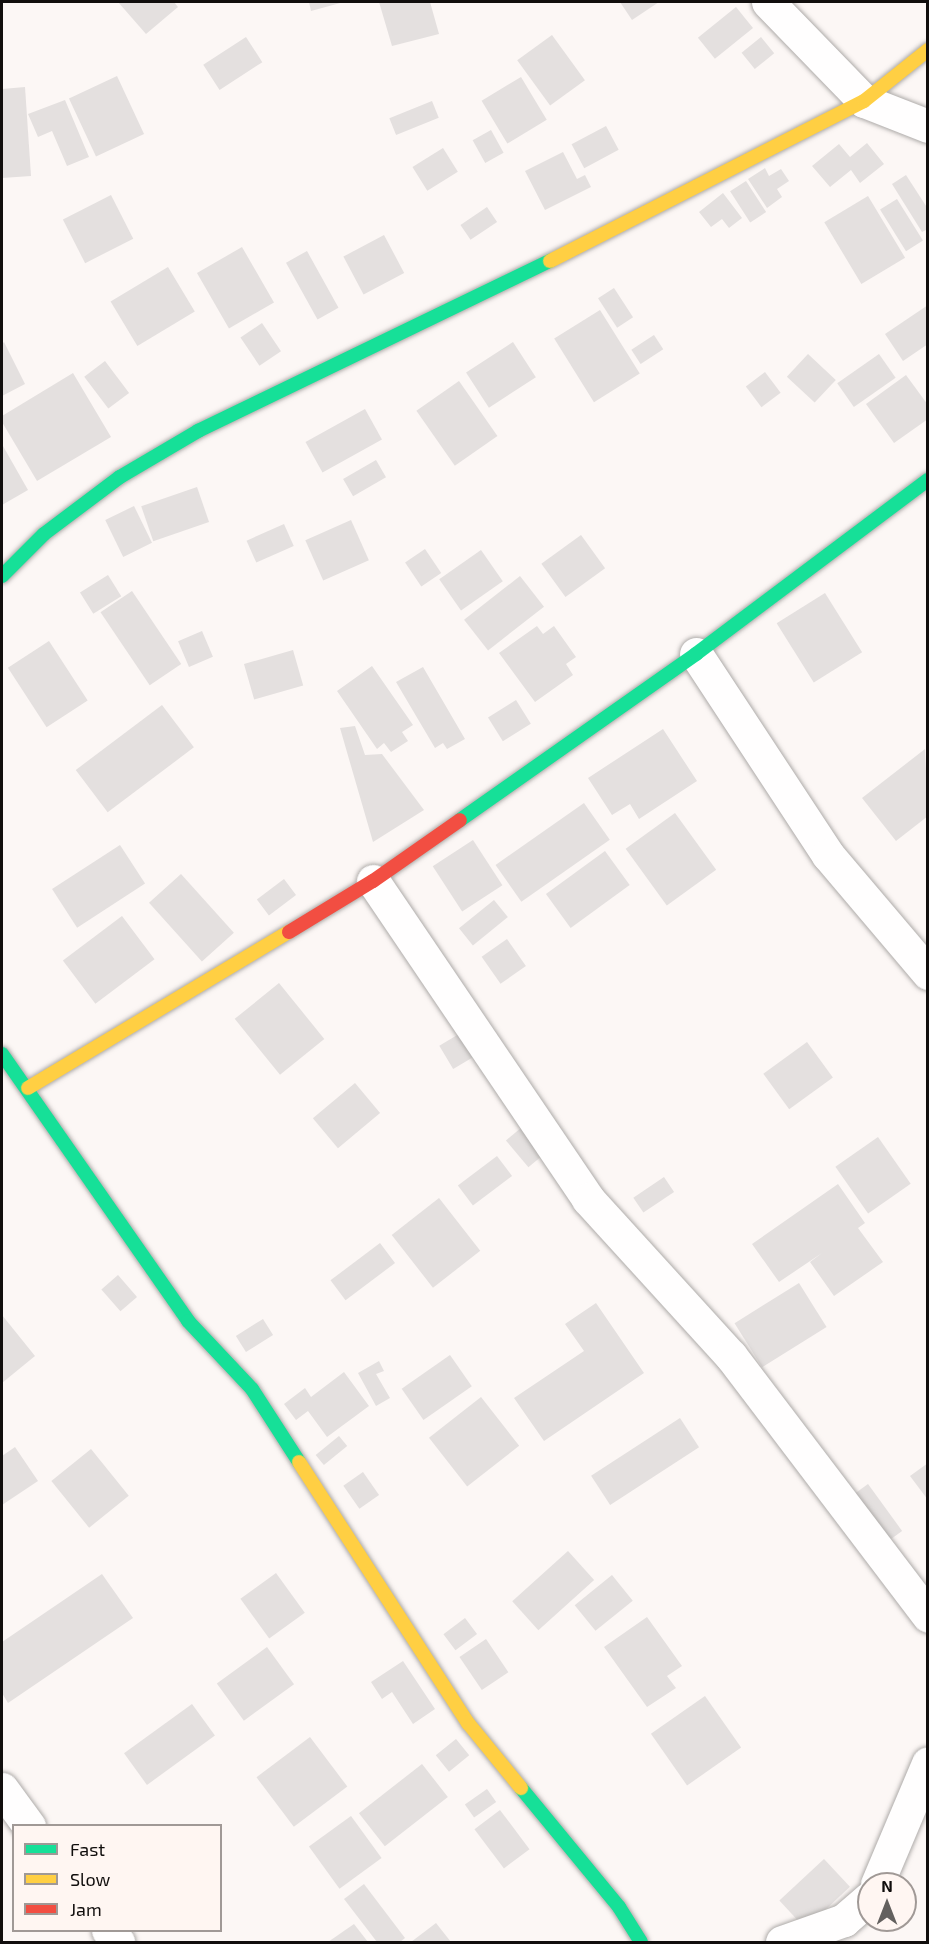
<!DOCTYPE html>
<html>
<head>
<meta charset="utf-8">
<style>
  body { margin:0 }
  #map { position:relative; width:929px; height:1944px; overflow:hidden; background:#fcf7f5; font-family:"Exo 2",sans-serif }
  div>[style] { position:absolute }
  .building>* { inset:0; background:#e4e0df; transform-origin:0 0 }
  .roads { filter:drop-shadow(0 0 2px #aeaba9) drop-shadow(0 0 2px #aeaba9) }
  .street>* { height:33px; margin:-16.5px; padding:0 16.5px; transform-origin:16.5px; border-radius:16.5px; background:#fffefe }
  .fast>* { height:14px; margin:-7px; padding:0 7px; transform-origin:7px; border-radius:7px; background:#16e098 }
  .slow>* { height:14px; margin:-7px; padding:0 7px; transform-origin:7px; border-radius:7px; background:#ffcf43 }
  .jam>* { height:14px; margin:-7px; padding:0 7px; transform-origin:7px; border-radius:7px; background:#f24e42 }
  span { translate:-50% -50%; white-space:nowrap; text-align:center; line-height:1.15; -webkit-text-stroke:4.5px #fff6f2; paint-order:stroke }
  .frame { position:absolute; inset:0; border:3px solid #110e0d; pointer-events:none }
  .legend { position:absolute; left:12px; top:1824px; width:210px; height:108px; box-sizing:border-box; background:#fff6f2; border:2px solid #a09996; margin:0; padding:8px 10px; list-style:none; font-size:18px; color:#110e0d }
  .legend li { display:flex; align-items:center; gap:12px; height:30px }
  .legend b { width:30px; border:2px solid #a09996 }
  .north { position:absolute; left:857px; top:1872px; width:60px; height:60px; box-sizing:border-box; background:#fff6f2; border:2px solid #a09996; border-radius:50%; rotate:0deg; font-size:16px; font-weight:700; line-height:24px; text-align:center; color:#110e0d }
  .north::after { content:''; display:block; margin:auto; width:21px; height:27px; background:#63605e; clip-path:polygon(50% 0,100% 100%,50% 72%,0 100%) }
</style>
</head>
<body>
<div id="map">
  <div class="building">
    <i style="clip-path:polygon(118px 2px,174px 2px,178px 7px,146px 34px)"></i>
    <i style="clip-path:polygon(309px 2px,344px 2px,311px 11px)"></i>
    <i style="clip-path:polygon(379px 2px,430px 2px,439px 34px,392px 46px)"></i>
    <i style="clip-path:polygon(620px 2px,659px 2px,632px 20px)"></i>
    <i style="left:736px;top:7px;width:27px;height:49px;rotate:51deg"></i>
    <i style="left:552px;top:35px;width:56px;height:43px;rotate:54deg"></i>
    <i style="left:246px;top:37px;width:30px;height:51px;rotate:57deg"></i>
    <i style="left:761px;top:37px;width:21px;height:25px;rotate:51deg"></i>
    <i style="left:117px;top:76px;width:64px;height:53px;rotate:65deg"></i>
    <i style="left:521px;top:77px;width:50px;height:46px;rotate:59deg"></i>
    <i style="clip-path:polygon(25px 87px,31px 176px,2px 178px,2px 89px)"></i>
    <i style="clip-path:polygon(65px 100px,89px 157px,67px 166px,52px 131px,38px 137px,28px 114px)"></i>
    <i style="left:432px;top:101px;width:18px;height:46px;rotate:68deg"></i>
    <i style="left:606px;top:126px;width:27px;height:39px;rotate:62deg"></i>
    <i style="left:491px;top:130px;width:26px;height:21px;rotate:61deg"></i>
    <i style="clip-path:polygon(867px 143px,884px 164px,860px 183px,851px 170px,830px 187px,812px 166px,839px 144px,850px 157px)"></i>
    <i style="left:443px;top:148px;width:28px;height:36px;rotate:58deg"></i>
    <i style="clip-path:polygon(563px 152px,577px 179px,585px 175px,591px 187px,545px 210px,525px 171px)"></i>
    <i style="clip-path:polygon(765px 168px,769px 176px,781px 169px,789px 181px,777px 189px,782px 197px,767px 208px,748px 179px)"></i>
    <i style="clip-path:polygon(906px 175px,928px 209px,928px 229px,922px 232px,892px 184px)"></i>
    <i style="left:746px;top:181px;width:37px;height:19px;rotate:57deg"></i>
    <i style="clip-path:polygon(723px 193px,742px 218px,729px 228px,722px 219px,711px 227px,699px 212px)"></i>
    <i style="left:111px;top:195px;width:49px;height:54px;rotate:63deg"></i>
    <i style="left:868px;top:196px;width:72px;height:51px;rotate:59deg"></i>
    <i style="left:897px;top:199px;width:49px;height:20px;rotate:58deg"></i>
    <i style="left:487px;top:207px;width:18px;height:32px;rotate:56deg"></i>
    <i style="left:384px;top:235px;width:43px;height:46px;rotate:62deg"></i>
    <i style="left:242px;top:247px;width:64px;height:52px;rotate:60deg"></i>
    <i style="left:307px;top:251px;width:65px;height:24px;rotate:61deg"></i>
    <i style="left:168px;top:267px;width:52px;height:67px;rotate:59deg"></i>
    <i style="left:614px;top:288px;width:35px;height:19px;rotate:57deg"></i>
    <i style="clip-path:polygon(928px 305px,928px 344px,903px 361px,885px 334px)"></i>
    <i style="left:600px;top:310px;width:75px;height:54px;rotate:58deg"></i>
    <i style="left:262px;top:323px;width:34px;height:26px;rotate:56deg"></i>
    <i style="left:654px;top:335px;width:17px;height:27px;rotate:57deg"></i>
    <i style="clip-path:polygon(4px 342px,25px 384px,2px 396px,2px 344px)"></i>
    <i style="left:513px;top:342px;width:42px;height:56px;rotate:57deg"></i>
    <i style="left:808px;top:354px;width:38px;height:31px;rotate:43deg"></i>
    <i style="left:879px;top:354px;width:29px;height:51px;rotate:55deg"></i>
    <i style="left:105px;top:361px;width:40px;height:26px;rotate:53deg"></i>
    <i style="left:765px;top:372px;width:26px;height:24px;rotate:53deg"></i>
    <i style="clip-path:polygon(73px 373px,111px 437px,37px 481px,2px 422px,2px 416px)"></i>
    <i style="clip-path:polygon(906px 375px,928px 405px,928px 419px,894px 443px,866px 404px)"></i>
    <i style="left:459px;top:381px;width:67px;height:52px;rotate:55deg"></i>
    <i style="left:365px;top:409px;width:35px;height:68px;rotate:61deg"></i>
    <i style="clip-path:polygon(3px 446px,28px 490px,2px 505px,2px 447px)"></i>
    <i style="left:376px;top:460px;width:20px;height:38px;rotate:60deg"></i>
    <i style="left:197px;top:487px;width:37px;height:59px;rotate:71deg"></i>
    <i style="left:134px;top:506px;width:41px;height:32px;rotate:64deg"></i>
    <i style="left:351px;top:520px;width:44px;height:50px;rotate:66deg"></i>
    <i style="left:284px;top:524px;width:24px;height:41px;rotate:66deg"></i>
    <i style="left:581px;top:535px;width:41px;height:49px;rotate:54deg"></i>
    <i style="left:425px;top:549px;width:29px;height:24px;rotate:56deg"></i>
    <i style="left:481px;top:550px;width:38px;height:51px;rotate:55deg"></i>
    <i style="left:108px;top:575px;width:25px;height:33px;rotate:58deg"></i>
    <i style="left:520px;top:576px;width:39px;height:71px;rotate:52deg"></i>
    <i style="left:132px;top:591px;width:88px;height:38px;rotate:56deg"></i>
    <i style="left:825px;top:593px;width:70px;height:57px;rotate:58deg"></i>
    <i style="clip-path:polygon(537px 626px,543px 634px,554px 626px,576px 657px,566px 664px,573px 675px,535px 702px,499px 653px)"></i>
    <i style="left:202px;top:631px;width:28px;height:26px;rotate:67deg"></i>
    <i style="left:49px;top:641px;width:71px;height:49px;rotate:57deg"></i>
    <i style="left:293px;top:650px;width:37px;height:51px;rotate:74deg"></i>
    <i style="clip-path:polygon(372px 666px,413px 725px,402px 732px,408px 741px,391px 752px,384px 743px,377px 749px,337px 691px)"></i>
    <i style="clip-path:polygon(423px 667px,465px 739px,447px 749px,443px 743px,435px 748px,396px 682px)"></i>
    <i style="left:516px;top:700px;width:28px;height:33px;rotate:58deg"></i>
    <i style="left:162px;top:705px;width:53px;height:108px;rotate:53deg"></i>
    <i style="clip-path:polygon(355px 726px,365px 755px,382px 754px,424px 810px,373px 842px,340px 728px)"></i>
    <i style="clip-path:polygon(663px 729px,697px 781px,639px 819px,630px 804px,612px 815px,588px 778px)"></i>
    <i style="clip-path:polygon(925px 749px,928px 816px,896px 841px,862px 798px)"></i>
    <i style="left:584px;top:803px;width:45px;height:108px;rotate:55deg"></i>
    <i style="left:675px;top:813px;width:70px;height:61px;rotate:54deg"></i>
    <i style="left:473px;top:840px;width:54px;height:48px;rotate:57deg"></i>
    <i style="left:120px;top:845px;width:46px;height:81px;rotate:57deg"></i>
    <i style="left:605px;top:851px;width:42px;height:73px;rotate:54deg"></i>
    <i style="left:181px;top:874px;width:79px;height:43px;rotate:48deg"></i>
    <i style="left:284px;top:879px;width:20px;height:34px;rotate:53deg"></i>
    <i style="left:494px;top:900px;width:22px;height:45px;rotate:51deg"></i>
    <i style="left:122px;top:916px;width:54px;height:74px;rotate:53deg"></i>
    <i style="left:507px;top:939px;width:33px;height:31px;rotate:55deg"></i>
    <i style="left:279px;top:983px;width:72px;height:57px;rotate:51deg"></i>
    <i style="left:459px;top:1034px;width:27px;height:23px;rotate:59deg"></i>
    <i style="left:807px;top:1042px;width:44px;height:54px;rotate:54deg"></i>
    <i style="left:355px;top:1083px;width:39px;height:55px;rotate:50deg"></i>
    <i style="left:522px;top:1127px;width:35px;height:21px;rotate:50deg"></i>
    <i style="left:878px;top:1137px;width:57px;height:52px;rotate:55deg"></i>
    <i style="left:497px;top:1156px;width:25px;height:49px;rotate:53deg"></i>
    <i style="left:664px;top:1177px;width:18px;height:37px;rotate:56deg"></i>
    <i style="clip-path:polygon(838px 1184px,865px 1223px,858px 1228px,883px 1262px,834px 1296px,810px 1262px,822px 1253px,779px 1282px,752px 1244px)"></i>
    <i style="left:439px;top:1198px;width:67px;height:60px;rotate:52deg"></i>
    <i style="left:380px;top:1243px;width:25px;height:62px;rotate:53deg"></i>
    <i style="left:118px;top:1275px;width:29px;height:22px;rotate:49deg"></i>
    <i style="left:799px;top:1283px;width:52px;height:76px;rotate:58deg"></i>
    <i style="clip-path:polygon(596px 1303px,644px 1373px,544px 1441px,514px 1398px,584px 1351px,565px 1324px)"></i>
    <i style="clip-path:polygon(2px 1315px,35px 1356px,2px 1383px)"></i>
    <i style="left:263px;top:1319px;width:19px;height:32px;rotate:58deg"></i>
    <i style="left:450px;top:1355px;width:38px;height:59px;rotate:55deg"></i>
    <i style="clip-path:polygon(379px 1361px,384px 1371px,376px 1374px,390px 1398px,376px 1406px,358px 1373px)"></i>
    <i style="clip-path:polygon(344px 1372px,369px 1406px,327px 1437px,308px 1411px,296px 1420px,284px 1404px,305px 1388px,311px 1397px)"></i>
    <i style="left:481px;top:1397px;width:62px;height:66px;rotate:52deg"></i>
    <i style="left:680px;top:1418px;width:35px;height:106px;rotate:57deg"></i>
    <i style="left:339px;top:1436px;width:13px;height:30px;rotate:51deg"></i>
    <i style="clip-path:polygon(15px 1447px,38px 1481px,2px 1505px,2px 1456px)"></i>
    <i style="left:91px;top:1449px;width:60px;height:51px;rotate:51deg"></i>
    <i style="clip-path:polygon(928px 1463px,928px 1500px,910px 1476px)"></i>
    <i style="left:363px;top:1472px;width:28px;height:24px;rotate:55deg"></i>
    <i style="left:868px;top:1484px;width:58px;height:20px;rotate:54deg"></i>
    <i style="left:568px;top:1551px;width:39px;height:75px;rotate:48deg"></i>
    <i style="left:276px;top:1573px;width:49px;height:44px;rotate:54deg"></i>
    <i style="clip-path:polygon(102px 1574px,133px 1618px,8px 1703px,2px 1693px,2px 1642px)"></i>
    <i style="left:612px;top:1575px;width:33px;height:48px;rotate:51deg"></i>
    <i style="clip-path:polygon(647px 1617px,682px 1666px,667px 1676px,676px 1688px,647px 1707px,604px 1647px)"></i>
    <i style="left:465px;top:1618px;width:20px;height:27px;rotate:53deg"></i>
    <i style="left:486px;top:1639px;width:40px;height:32px;rotate:56deg"></i>
    <i style="left:267px;top:1647px;width:46px;height:62px;rotate:54deg"></i>
    <i style="clip-path:polygon(403px 1661px,435px 1709px,413px 1724px,392px 1692px,382px 1699px,371px 1682px)"></i>
    <i style="left:705px;top:1696px;width:63px;height:66px;rotate:55deg"></i>
    <i style="left:192px;top:1704px;width:39px;height:84px;rotate:54deg"></i>
    <i style="left:310px;top:1737px;width:62px;height:67px;rotate:53deg"></i>
    <i style="left:456px;top:1739px;width:21px;height:26px;rotate:51deg"></i>
    <i style="left:422px;top:1764px;width:42px;height:80px;rotate:52deg"></i>
    <i style="left:487px;top:1789px;width:16px;height:27px;rotate:55deg"></i>
    <i style="left:500px;top:1810px;width:49px;height:32px;rotate:53deg"></i>
    <i style="left:351px;top:1816px;width:52px;height:52px;rotate:54deg"></i>
    <i style="left:824px;top:1859px;width:38px;height:61px;rotate:47deg"></i>
    <i style="clip-path:polygon(364px 1884px,405px 1938px,400px 1942px,377px 1942px,344px 1899px)"></i>
    <i style="clip-path:polygon(436px 1923px,451px 1942px,411px 1942px)"></i>
    <i style="clip-path:polygon(354px 1924px,368px 1942px,328px 1942px)"></i>
  </div>
  <div class="roads">
    <div class="street">
      <i style="left:768px;top:2px;width:138px;rotate:45.9deg"></i>
      <i style="left:864px;top:101px;width:69px;rotate:21.3deg"></i>
      <i style="left:696px;top:654px;width:240px;rotate:56.7deg"></i>
      <i style="left:828px;top:855px;width:155px;rotate:49.7deg"></i>
      <i style="left:373px;top:881px;width:384px;rotate:55.9deg"></i>
      <i style="left:588px;top:1199px;width:212px;rotate:47.7deg"></i>
      <i style="left:731px;top:1356px;width:326px;rotate:52.8deg"></i>
      <i style="left:2px;top:1789px;width:46px;rotate:53.9deg"></i>
      <i style="left:877px;top:1884px;width:131px;rotate:-67.1deg"></i>
      <i style="left:108px;top:1930px;width:16px;rotate:50deg"></i>
      <i style="left:782px;top:1942px;width:66px;rotate:-19.5deg"></i>
      <i style="left:844px;top:1920px;width:33px;rotate:-41deg"></i>
    </div>
    <div class="fast">
      <i style="left:2px;top:576px;width:59px;rotate:-45deg"></i>
      <i style="left:44px;top:534px;width:95px;rotate:-36.9deg"></i>
      <i style="left:120px;top:477px;width:91px;rotate:-30.5deg"></i>
      <i style="left:198px;top:431px;width:391px;rotate:-25.8deg"></i>
      <i style="left:460px;top:820px;width:289px;rotate:-35.1deg"></i>
      <i style="left:696px;top:654px;width:290px;rotate:-36.9deg"></i>
      <i style="left:2px;top:1054px;width:325px;rotate:55.1deg"></i>
      <i style="left:188px;top:1321px;width:93px;rotate:46.7deg"></i>
      <i style="left:252px;top:1389px;width:87px;rotate:57.2deg"></i>
      <i style="left:521px;top:1788px;width:154px;rotate:50.5deg"></i>
      <i style="left:619px;top:1907px;width:41px;rotate:57.8deg"></i>
    </div>
    <div class="slow">
      <i style="left:550px;top:261px;width:352px;rotate:-27deg"></i>
      <i style="left:864px;top:101px;width:82px;rotate:-38.6deg"></i>
      <i style="left:28px;top:1088px;width:304px;rotate:-30.9deg"></i>
      <i style="left:299px;top:1462px;width:311px;rotate:57.1deg"></i>
      <i style="left:468px;top:1723px;width:84px;rotate:50.8deg"></i>
    </div>
    <div class="jam">
      <i style="left:289px;top:932px;width:98px;rotate:-31.3deg"></i>
      <i style="left:373px;top:881px;width:106px;rotate:-35deg"></i>
    </div>
  </div>
  <div class="frame"></div>
  <ul class="legend">
  <li><b style="height:8px;background:#16e098"></b>Fast</li>
  <li><b style="height:8px;background:#ffcf43"></b>Slow</li>
  <li><b style="height:8px;background:#f24e42"></b>Jam</li>
  </ul>
  <div class="north">N</div>
</div>
</body>
</html>
